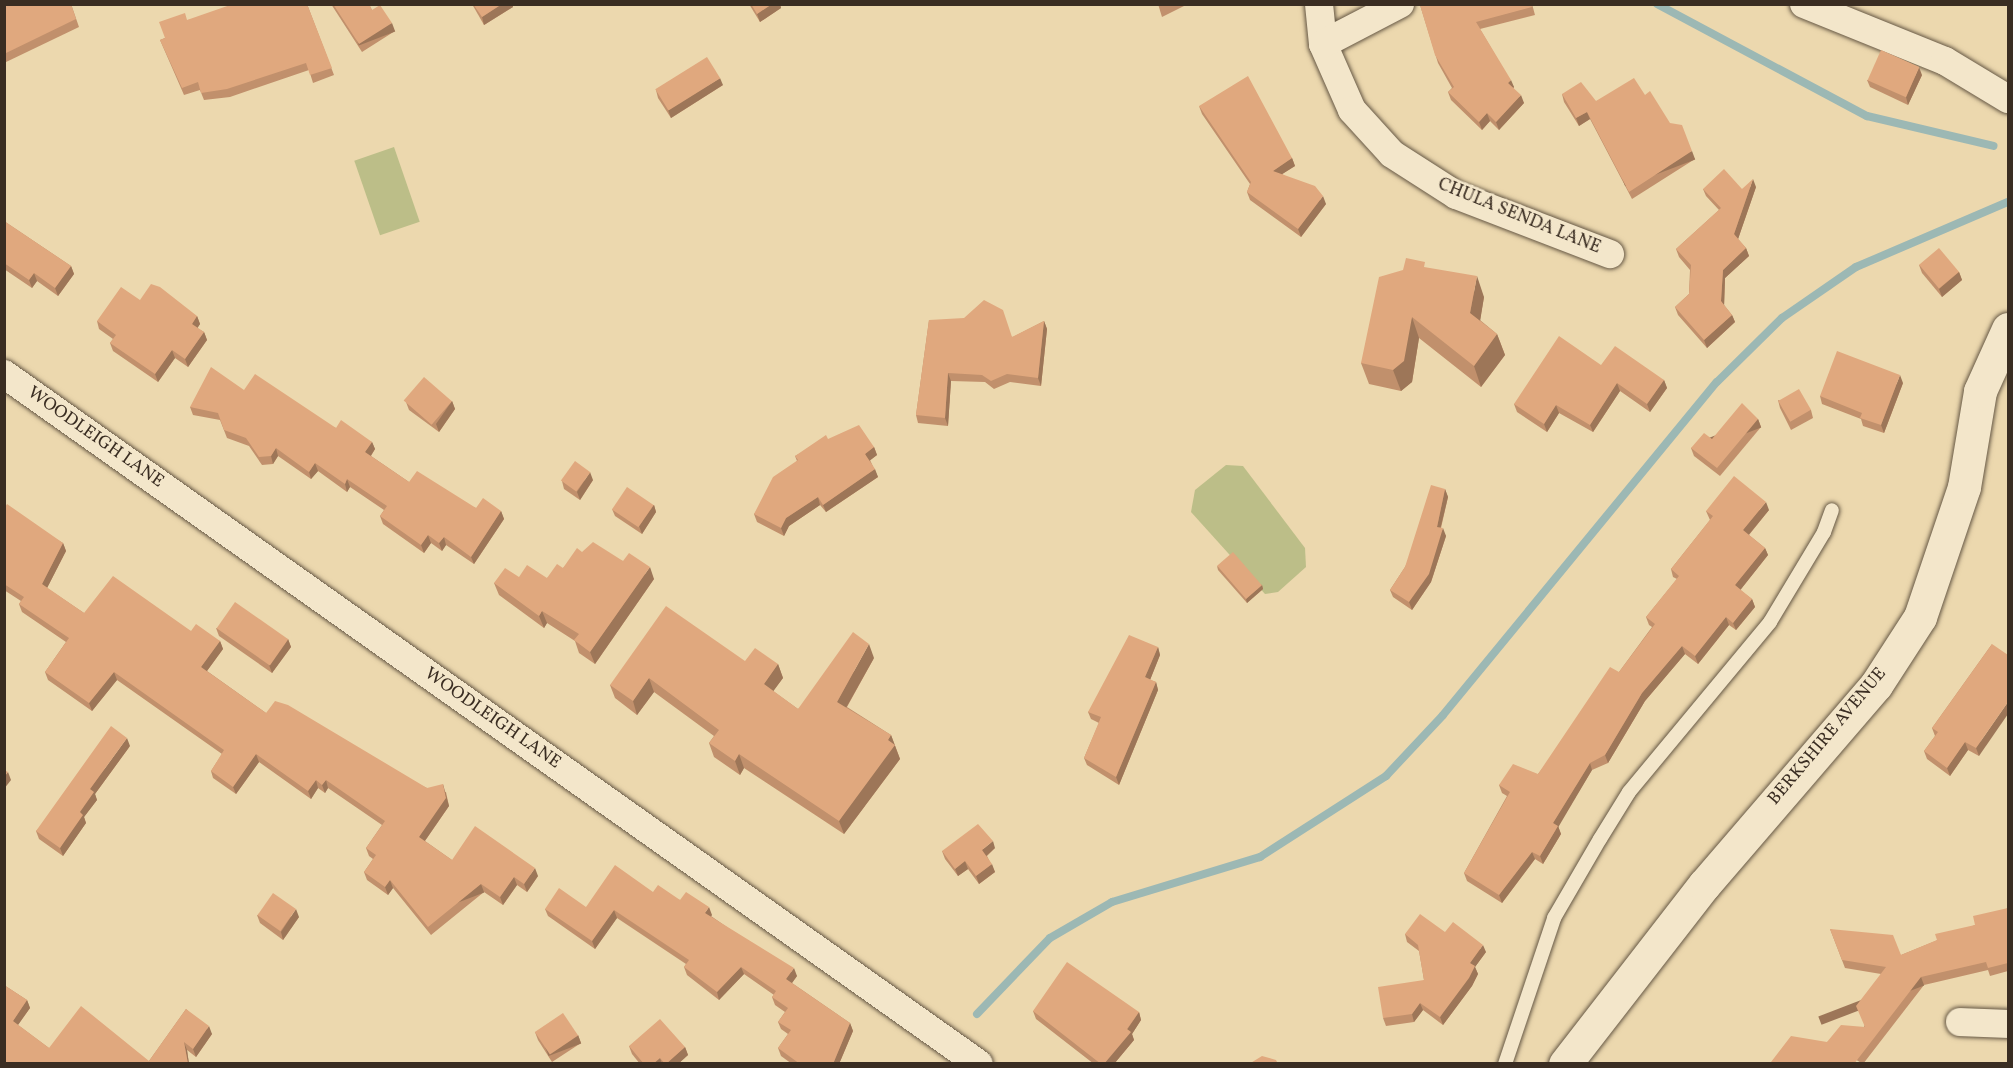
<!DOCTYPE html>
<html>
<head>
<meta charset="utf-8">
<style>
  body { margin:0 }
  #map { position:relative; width:2013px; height:1068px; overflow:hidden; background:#ecd8ae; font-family:Vollkorn,serif }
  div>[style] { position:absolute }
  .green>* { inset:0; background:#bcbe88; transform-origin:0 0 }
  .stream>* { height:8px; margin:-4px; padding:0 4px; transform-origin:4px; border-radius:4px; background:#9cb8b4 }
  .roads { filter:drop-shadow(0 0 2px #665845) drop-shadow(0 0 2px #665845) }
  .service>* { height:14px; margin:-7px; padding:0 7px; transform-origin:7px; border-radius:7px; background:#f3e6ca }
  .minor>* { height:28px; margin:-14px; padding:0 14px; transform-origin:14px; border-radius:14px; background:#f3e6ca }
  .tertiary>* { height:33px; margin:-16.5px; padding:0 16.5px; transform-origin:16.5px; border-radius:16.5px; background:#f3e6ca }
  .wall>* { inset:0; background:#c1906c }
  .shaded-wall>* { inset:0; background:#9d7658; transform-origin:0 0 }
  .building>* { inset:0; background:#e0a87e; transform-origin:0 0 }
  span { translate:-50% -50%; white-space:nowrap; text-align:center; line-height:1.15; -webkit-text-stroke:5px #f3e6ca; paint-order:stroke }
  .street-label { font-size:18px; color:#3a2d22 }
  .frame { position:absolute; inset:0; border:6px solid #3a2d22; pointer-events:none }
</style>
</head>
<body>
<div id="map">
  <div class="green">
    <i style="left:394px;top:147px;width:79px;height:42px;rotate:71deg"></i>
    <i style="clip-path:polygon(1226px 465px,1243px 466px,1305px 548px,1306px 567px,1278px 592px,1265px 594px,1191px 512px,1195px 490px)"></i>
  </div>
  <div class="stream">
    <i style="left:1657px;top:4px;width:238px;rotate:28.1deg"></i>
    <i style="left:1867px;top:116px;width:130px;rotate:13.3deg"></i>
    <i style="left:977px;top:1014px;width:105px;rotate:-46.2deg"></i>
    <i style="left:1050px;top:938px;width:72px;rotate:-30.1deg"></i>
    <i style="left:1112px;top:902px;width:155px;rotate:-16.9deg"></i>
    <i style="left:1260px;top:857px;width:150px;rotate:-32.7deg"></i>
    <i style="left:1386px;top:776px;width:83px;rotate:-46.9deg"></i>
    <i style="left:1443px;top:715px;width:431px;rotate:-50.6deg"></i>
    <i style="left:1717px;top:382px;width:91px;rotate:-44.6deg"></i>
    <i style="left:1782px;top:318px;width:90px;rotate:-34.6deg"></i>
    <i style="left:1856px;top:267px;width:165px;rotate:-23.2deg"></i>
  </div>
  <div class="roads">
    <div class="service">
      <i style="left:1505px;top:1064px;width:154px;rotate:-71.4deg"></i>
      <i style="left:1554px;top:918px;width:91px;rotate:-59.8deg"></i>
      <i style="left:1600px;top:839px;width:55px;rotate:-58.3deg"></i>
      <i style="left:1629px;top:792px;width:221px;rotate:-50.3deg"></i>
      <i style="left:1770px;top:622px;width:105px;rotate:-59deg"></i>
      <i style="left:1824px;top:532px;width:23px;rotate:-70deg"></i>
    </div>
    <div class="minor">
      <i style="left:1319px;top:4px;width:40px;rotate:84.3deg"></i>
      <i style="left:1323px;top:44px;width:72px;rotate:66.3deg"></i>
      <i style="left:1352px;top:110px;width:59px;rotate:47.7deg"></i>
      <i style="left:1392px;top:154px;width:76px;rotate:32.6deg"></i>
      <i style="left:1456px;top:195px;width:165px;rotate:21deg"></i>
      <i style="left:1804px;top:4px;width:152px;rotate:22deg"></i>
      <i style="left:1945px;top:61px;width:74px;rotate:31.1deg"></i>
      <i style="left:1323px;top:44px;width:87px;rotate:-27.5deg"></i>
      <i style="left:4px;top:374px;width:1194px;rotate:35.29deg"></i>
      <i style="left:1960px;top:1022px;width:48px;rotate:2.4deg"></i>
    </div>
    <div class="tertiary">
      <i style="left:1565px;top:1064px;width:227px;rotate:-52.2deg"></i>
      <i style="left:1704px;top:885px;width:264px;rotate:-49.3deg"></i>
      <i style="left:1876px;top:685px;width:81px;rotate:-57.1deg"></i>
      <i style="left:1920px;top:617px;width:137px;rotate:-71.3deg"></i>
      <i style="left:1964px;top:487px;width:97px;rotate:-80.5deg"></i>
      <i style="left:1980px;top:391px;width:68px;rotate:-65.7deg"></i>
    </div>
  </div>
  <div class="wall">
    <i style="clip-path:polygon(4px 4px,71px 4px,79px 27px,4px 63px)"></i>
    <i style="clip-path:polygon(307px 4px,334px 75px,313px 83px,309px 70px,230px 97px,204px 100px,200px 90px,184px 95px,160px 40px,165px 38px,188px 20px)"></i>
    <i style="clip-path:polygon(331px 4px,369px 4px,372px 10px,395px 31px,362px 52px)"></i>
    <i style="clip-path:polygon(472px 4px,512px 4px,513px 7px,484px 25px)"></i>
    <i style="clip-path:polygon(749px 4px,780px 4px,781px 8px,760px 22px)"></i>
    <i style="clip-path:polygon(1158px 4px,1188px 4px,1162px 17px)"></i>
    <i style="clip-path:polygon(1532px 4px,1535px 15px,1480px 29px,1514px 87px,1513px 88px,1524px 103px,1499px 130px,1490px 121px,1482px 130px,1451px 100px,1448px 92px,1452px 88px,1438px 63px,1420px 5px)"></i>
    <i style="clip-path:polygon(1922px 75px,1908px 105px,1870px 87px,1867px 80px)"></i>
    <i style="clip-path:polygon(723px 85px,671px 118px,658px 98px,656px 90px)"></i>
    <i style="clip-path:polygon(1562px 94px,1596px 101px,1645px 95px,1695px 159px,1632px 199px,1590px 119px,1579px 126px,1564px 102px)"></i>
    <i style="clip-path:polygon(1199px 106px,1292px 158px,1295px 166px,1282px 174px,1326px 204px,1301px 237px,1250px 200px,1247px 192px,1250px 184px,1202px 114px)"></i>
    <i style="clip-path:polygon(1756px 187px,1738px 239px,1746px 248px,1749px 256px,1725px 278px,1724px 305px,1732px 315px,1735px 322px,1707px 348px,1678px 315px,1675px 307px,1689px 294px,1690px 270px,1679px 257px,1676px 249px,1719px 210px,1706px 196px,1703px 189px,1742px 189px)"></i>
    <i style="clip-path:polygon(4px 221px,71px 266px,74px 274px,58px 296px,37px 281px,32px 288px,4px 269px)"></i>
    <i style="clip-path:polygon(1919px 265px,1959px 272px,1962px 280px,1942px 297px,1922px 273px)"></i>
    <i style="clip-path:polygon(1428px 268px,1484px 297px,1480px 320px,1497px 334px,1505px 355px,1481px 387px,1419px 338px,1412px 382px,1401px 391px,1369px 384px,1361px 363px)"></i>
    <i style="clip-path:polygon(197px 316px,200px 324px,197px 328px,204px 332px,207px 340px,188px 367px,175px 358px,158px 382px,113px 351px,110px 343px,113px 339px,99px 329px,97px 321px)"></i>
    <i style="clip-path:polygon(929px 320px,1013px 337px,1044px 321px,1047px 329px,1041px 386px,1010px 382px,994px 389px,985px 382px,951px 381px,948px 426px,918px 423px,916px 415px)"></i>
    <i style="clip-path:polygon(1601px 365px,1664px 380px,1667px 388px,1650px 412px,1620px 391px,1593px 432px,1559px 413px,1547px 432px,1517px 412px,1514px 404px)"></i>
    <i style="clip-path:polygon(1903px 383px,1884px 433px,1863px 426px,1861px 419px,1822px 404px,1820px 396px)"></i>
    <i style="clip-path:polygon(244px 390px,336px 428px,372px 442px,375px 449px,371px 456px,409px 482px,476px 508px,501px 511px,504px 519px,474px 564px,446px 545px,442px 551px,431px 543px,424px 553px,383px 524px,380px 516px,384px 510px,350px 487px,347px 492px,318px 471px,311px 479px,278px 456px,273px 464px,262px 465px,249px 446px,227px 438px,220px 420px,193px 415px,190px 407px)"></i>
    <i style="clip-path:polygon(1778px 400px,1811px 410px,1813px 418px,1791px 430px,1780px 408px)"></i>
    <i style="clip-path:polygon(452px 401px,455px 409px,439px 432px,409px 410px,406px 402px)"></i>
    <i style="clip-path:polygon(1758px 419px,1761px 427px,1720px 476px,1694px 456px,1691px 448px)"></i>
    <i style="clip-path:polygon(828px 439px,874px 447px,877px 455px,870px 460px,878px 477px,826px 512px,820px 505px,789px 526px,784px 536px,757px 522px,754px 514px,797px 461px,795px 456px)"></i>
    <i style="clip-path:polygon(593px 480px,580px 500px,564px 489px,562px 481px)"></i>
    <i style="clip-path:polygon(1445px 489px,1448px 497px,1441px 528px,1446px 536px,1431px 582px,1412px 610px,1393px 597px,1390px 590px,1405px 567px)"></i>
    <i style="clip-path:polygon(654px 505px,656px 512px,642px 534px,615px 516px,612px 509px)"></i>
    <i style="clip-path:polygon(4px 509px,63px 543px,66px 551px,47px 588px,84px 613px,191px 631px,220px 641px,223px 649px,207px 671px,266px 713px,427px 788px,446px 792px,449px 806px,425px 841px,452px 860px,538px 876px,527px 892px,517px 885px,503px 905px,484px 892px,431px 935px,393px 888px,388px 895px,367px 880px,364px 872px,373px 859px,369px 856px,366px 848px,382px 825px,328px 788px,325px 793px,318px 788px,311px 799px,259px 762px,236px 794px,213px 778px,211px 771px,222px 754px,117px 680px,92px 711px,48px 680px,45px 672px,66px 642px,22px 612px,19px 604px,21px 601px,4px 590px)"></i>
    <i style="clip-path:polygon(1769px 510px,1749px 535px,1765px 548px,1768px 555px,1740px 590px,1752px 599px,1755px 607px,1736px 630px,1729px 625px,1698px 664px,1685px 654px,1645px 701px,1608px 763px,1592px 770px,1558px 826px,1561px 834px,1543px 864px,1535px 859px,1502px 903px,1467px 881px,1464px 873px,1507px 796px,1502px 793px,1499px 785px,1538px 774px,1619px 672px,1652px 627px,1649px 625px,1646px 617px,1677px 579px,1673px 577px,1671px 569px,1710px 520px,1706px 511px)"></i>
    <i style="clip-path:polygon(582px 552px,623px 561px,654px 579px,595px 664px,579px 653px,575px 641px,547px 623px,544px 628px,499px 595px,494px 583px,519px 577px,547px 578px,563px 568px)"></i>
    <i style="clip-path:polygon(1217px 566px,1262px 585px,1263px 589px,1247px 603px,1218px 570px)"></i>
    <i style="clip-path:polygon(216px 628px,288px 639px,291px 647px,272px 673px,219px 636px)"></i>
    <i style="clip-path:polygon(1992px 644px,1979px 756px,1968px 750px,1950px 776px,1927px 759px,1924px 751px,1935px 736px,1932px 728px)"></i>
    <i style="clip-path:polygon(1158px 647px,1160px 655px,1150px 680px,1156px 682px,1158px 690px,1119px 785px,1087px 765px,1084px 758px,1099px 723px,1091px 719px,1088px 712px)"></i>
    <i style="clip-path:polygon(874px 658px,847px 707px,891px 735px,900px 759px,844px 834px,744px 768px,740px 775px,714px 757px,709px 743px,714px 736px,654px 692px,637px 715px,615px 698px,610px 685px,745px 661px,778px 664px,783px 678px,773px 691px,798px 709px)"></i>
    <i style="clip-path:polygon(130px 746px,95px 794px,97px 800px,84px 817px,86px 823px,63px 856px,39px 839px,36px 831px)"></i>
    <i style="clip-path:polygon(995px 848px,987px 856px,995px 872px,979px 884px,968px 869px,958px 876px,945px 859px,942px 851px)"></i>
    <i style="clip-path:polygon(653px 892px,680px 900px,712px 915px,711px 916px,797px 976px,792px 983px,850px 1023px,853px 1031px,839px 1064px,792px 1064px,781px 1056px,778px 1048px,788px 1034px,781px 1029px,778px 1022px,785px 1012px,775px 1005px,772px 997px,774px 995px,744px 974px,719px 1000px,687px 975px,684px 967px,686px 964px,617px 918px,595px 949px,548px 916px,545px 909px,586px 907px)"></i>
    <i style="clip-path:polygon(2008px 908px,2008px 971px,1990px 976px,1988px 970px,1924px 985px,1863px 1064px,1827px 1042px,1864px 1027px,1881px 974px,1845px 968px,1830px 929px,1901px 955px,1975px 925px)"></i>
    <i style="clip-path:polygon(257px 915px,299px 917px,283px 940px,260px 923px)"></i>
    <i style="clip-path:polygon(1445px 932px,1486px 952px,1475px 967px,1478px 974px,1472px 986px,1443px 1025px,1423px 1010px,1414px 1022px,1386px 1026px,1383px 1018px,1424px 980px,1419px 951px,1407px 942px,1405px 934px)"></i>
    <i style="clip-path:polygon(4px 985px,27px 1000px,30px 1008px,18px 1025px,49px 1048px,149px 1061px,186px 1009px,212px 1034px,196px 1057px,187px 1050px,189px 1064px,4px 1064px)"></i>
    <i style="clip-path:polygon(1033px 1011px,1139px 1012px,1141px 1020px,1132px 1034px,1134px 1040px,1114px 1064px,1094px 1064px,1036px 1019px)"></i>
    <i style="clip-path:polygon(535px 1032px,578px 1035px,581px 1043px,552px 1062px,538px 1040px)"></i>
    <i style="clip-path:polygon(629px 1046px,685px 1047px,688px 1055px,678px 1064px,640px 1064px,632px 1054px)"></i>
  </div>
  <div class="shaded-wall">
    <i style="clip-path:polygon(502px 4px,512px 4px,513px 7px,484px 25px,482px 17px)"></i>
    <i style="clip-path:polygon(772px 4px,780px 4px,781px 8px,760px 22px,757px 14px)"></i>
    <i style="left:392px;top:23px;width:9px;height:39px;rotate:69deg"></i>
    <i style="clip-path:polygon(1919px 67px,1922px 75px,1908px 105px,1906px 97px)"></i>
    <i style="clip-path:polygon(720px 78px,723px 85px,671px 118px,668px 110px)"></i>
    <i style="clip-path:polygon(1511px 80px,1514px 87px,1511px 91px,1508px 83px)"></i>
    <i style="clip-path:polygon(1521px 95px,1524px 103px,1499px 130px,1496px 122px)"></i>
    <i style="clip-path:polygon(1587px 112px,1590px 119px,1579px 126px,1576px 118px)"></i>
    <i style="clip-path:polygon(1487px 113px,1490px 121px,1482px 130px,1479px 122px)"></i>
    <i style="left:1692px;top:151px;width:9px;height:75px;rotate:69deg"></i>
    <i style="clip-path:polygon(1292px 158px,1295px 166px,1276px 178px,1273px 171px)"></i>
    <i style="clip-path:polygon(1753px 179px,1756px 187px,1737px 242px,1734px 234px)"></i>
    <i style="clip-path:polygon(1323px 196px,1326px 204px,1301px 237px,1298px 229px)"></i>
    <i style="clip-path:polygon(1746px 248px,1749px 256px,1725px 278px,1724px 309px,1721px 301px,1723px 270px)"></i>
    <i style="clip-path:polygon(71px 266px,74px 274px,58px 296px,55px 288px)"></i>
    <i style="clip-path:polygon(1959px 272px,1962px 280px,1942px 297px,1939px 289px)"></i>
    <i style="clip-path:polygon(34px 273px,37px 281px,32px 288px,29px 280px)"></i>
    <i style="clip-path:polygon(1477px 276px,1484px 297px,1478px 334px,1470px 313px)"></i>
    <i style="clip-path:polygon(1732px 315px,1735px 322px,1707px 348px,1704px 340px)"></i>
    <i style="clip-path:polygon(197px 316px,200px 324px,195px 332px,192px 324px)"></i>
    <i style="clip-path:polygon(1412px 317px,1419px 338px,1412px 382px,1401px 391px,1393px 370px)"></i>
    <i style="clip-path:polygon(1044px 321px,1047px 329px,1041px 386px,1038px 378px)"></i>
    <i style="clip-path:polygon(204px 332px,207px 340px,188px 367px,185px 359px)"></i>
    <i style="clip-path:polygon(1497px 334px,1505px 355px,1481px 387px,1474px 366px)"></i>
    <i style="clip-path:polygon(172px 350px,175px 358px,158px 382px,155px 374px)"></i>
    <i style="clip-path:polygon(948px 373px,951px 381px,948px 426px,945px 418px)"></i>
    <i style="clip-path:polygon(1900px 375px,1903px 383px,1884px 433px,1881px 425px)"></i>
    <i style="clip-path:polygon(1664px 380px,1667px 388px,1650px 412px,1647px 404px)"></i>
    <i style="clip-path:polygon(1617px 383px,1620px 391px,1593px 432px,1590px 425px)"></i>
    <i style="clip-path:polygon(452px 401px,455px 409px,439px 432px,436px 424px)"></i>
    <i style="clip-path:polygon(1556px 405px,1559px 413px,1547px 432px,1544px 424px)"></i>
    <i style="left:1758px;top:419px;width:9px;height:64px;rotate:69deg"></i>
    <i style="clip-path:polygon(372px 442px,375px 449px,368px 460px,365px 452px)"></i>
    <i style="clip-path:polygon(874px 447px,877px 455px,868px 462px,865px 454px)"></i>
    <i style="clip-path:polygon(276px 448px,278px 456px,273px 464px,271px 456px)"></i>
    <i style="clip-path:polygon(315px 463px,318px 471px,311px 479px,309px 472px)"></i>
    <i style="clip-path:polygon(875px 469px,878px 477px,826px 512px,823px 505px)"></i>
    <i style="clip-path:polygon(590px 472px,593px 480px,580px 500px,577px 492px)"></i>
    <i style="clip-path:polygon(347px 479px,350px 487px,347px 492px,345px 484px)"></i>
    <i style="clip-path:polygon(1445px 489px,1448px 497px,1439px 534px,1437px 527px)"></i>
    <i style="clip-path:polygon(818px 497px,820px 505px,789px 526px,784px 536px,781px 528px,786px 518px)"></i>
    <i style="clip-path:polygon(1766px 502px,1769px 510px,1746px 538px,1743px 530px)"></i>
    <i style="clip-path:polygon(654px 505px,656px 512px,642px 534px,639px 526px)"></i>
    <i style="clip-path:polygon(501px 511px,504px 519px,474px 564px,471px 557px)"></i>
    <i style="clip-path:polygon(1443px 528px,1446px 536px,1431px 582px,1412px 610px,1409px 602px)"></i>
    <i style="clip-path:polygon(428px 535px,431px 543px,424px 553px,421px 545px)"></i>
    <i style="clip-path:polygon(444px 537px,446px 545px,442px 551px,439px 543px)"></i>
    <i style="clip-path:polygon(63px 543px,66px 551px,45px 592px,42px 584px)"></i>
    <i style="clip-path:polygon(1765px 548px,1768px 555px,1738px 593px,1735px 585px)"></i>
    <i style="clip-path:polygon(650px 567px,654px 579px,595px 664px,590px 652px)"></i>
    <i style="clip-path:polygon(1262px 585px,1263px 589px,1247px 603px,1246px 599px)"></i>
    <i style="clip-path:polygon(1752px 599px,1755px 607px,1736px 630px,1733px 623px)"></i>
    <i style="clip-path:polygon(542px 611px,547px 623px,544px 628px,539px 616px)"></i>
    <i style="clip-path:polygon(1726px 617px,1729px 625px,1698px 664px,1695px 656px)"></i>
    <i style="clip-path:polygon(288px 639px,291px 647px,272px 673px,269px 665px)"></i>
    <i style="clip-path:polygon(220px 641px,223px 649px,204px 675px,201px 667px)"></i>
    <i style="clip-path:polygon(869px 644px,874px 658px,842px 715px,837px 702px)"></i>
    <i style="clip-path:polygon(1682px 646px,1685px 654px,1645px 701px,1608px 763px,1605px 755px,1642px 693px)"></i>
    <i style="clip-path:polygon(1158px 647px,1160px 655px,1148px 685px,1145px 677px)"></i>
    <i style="clip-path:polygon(778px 664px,783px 678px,769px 697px,764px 684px)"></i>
    <i style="clip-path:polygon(114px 672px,117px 680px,92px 711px,89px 703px)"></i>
    <i style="clip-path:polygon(649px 678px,654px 692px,637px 715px,633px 701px)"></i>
    <i style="clip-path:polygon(1156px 682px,1158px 690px,1119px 785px,1116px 777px)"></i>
    <i style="clip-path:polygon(2008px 702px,2008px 714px,1979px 756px,1976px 748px)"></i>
    <i style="clip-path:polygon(891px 735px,900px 759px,844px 834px,839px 821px)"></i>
    <i style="clip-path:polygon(127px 738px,130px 746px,95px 794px,97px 800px,84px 817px,86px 823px,63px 856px,60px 848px,90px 789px)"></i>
    <i style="clip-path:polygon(1965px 742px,1968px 750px,1950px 776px,1947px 768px)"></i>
    <i style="clip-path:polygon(256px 754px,259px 762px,236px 794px,233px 787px)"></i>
    <i style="clip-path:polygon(739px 754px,744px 768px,740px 775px,735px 761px)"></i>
    <i style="clip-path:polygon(1590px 763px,1592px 770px,1556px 831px,1553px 823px)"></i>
    <i style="clip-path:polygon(8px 772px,11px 780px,4px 789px,4px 777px)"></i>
    <i style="clip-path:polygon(316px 780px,318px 788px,311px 799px,308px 791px)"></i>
    <i style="clip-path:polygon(326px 780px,328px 788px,325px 793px,322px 785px)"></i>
    <i style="clip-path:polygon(443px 784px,449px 806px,422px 845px,419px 837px)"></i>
    <i style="clip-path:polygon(1558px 826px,1561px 834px,1543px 864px,1540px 856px)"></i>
    <i style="clip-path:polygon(993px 841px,995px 848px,985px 857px,982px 850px)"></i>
    <i style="clip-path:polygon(1532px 852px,1535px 859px,1502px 903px,1499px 895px)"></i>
    <i style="clip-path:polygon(965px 861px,968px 869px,958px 876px,955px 869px)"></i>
    <i style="clip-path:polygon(992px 864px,995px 872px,979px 884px,976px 876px)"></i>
    <i style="clip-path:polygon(535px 868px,538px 876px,527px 892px,524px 884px)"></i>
    <i style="clip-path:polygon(514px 877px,517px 885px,503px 905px,500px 897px)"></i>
    <i style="clip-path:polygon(390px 880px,393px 888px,388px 895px,385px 887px)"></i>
    <i style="left:481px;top:884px;width:9px;height:68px;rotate:69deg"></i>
    <i style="clip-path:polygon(709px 907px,712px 915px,708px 920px,705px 913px)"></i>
    <i style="clip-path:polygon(296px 909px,299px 917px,283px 940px,281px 932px)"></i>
    <i style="clip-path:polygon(614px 910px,617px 918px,595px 949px,592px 941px)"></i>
    <i style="clip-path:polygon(1483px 945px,1486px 952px,1475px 967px,1478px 974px,1472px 986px,1443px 1025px,1440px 1017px,1470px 963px)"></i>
    <i style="clip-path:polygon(741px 967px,744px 974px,719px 1000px,717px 992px)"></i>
    <i style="clip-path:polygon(794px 968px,797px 976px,789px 987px,786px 979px)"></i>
    <i style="left:1921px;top:977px;width:9px;height:110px;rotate:69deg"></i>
    <i style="clip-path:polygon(27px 1000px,30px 1008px,15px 1029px,13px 1021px)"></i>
    <i style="clip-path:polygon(1420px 1003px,1423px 1010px,1414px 1022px,1412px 1014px)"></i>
    <i style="clip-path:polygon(1139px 1012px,1141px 1020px,1132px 1034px,1134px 1040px,1114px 1064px,1104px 1064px)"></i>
    <i style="clip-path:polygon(850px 1023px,853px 1031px,839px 1064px,833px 1064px)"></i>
    <i style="clip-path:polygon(209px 1026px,212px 1034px,196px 1057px,193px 1049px)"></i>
    <i style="left:578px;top:1035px;width:9px;height:35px;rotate:69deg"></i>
    <i style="clip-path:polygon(184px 1042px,187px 1050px,189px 1064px,188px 1064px)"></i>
    <i style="clip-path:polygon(685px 1047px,688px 1055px,678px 1064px,666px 1064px)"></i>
    <i style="clip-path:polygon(660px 1058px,662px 1064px,653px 1064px)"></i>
  </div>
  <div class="building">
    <i style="clip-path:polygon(4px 4px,71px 4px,76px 19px,4px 54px)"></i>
    <i style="clip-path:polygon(233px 4px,307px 4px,332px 68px,310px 75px,306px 63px,227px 89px,201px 93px,198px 82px,182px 88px,160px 40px,165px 38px,159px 22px,185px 13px,187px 20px)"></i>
    <i style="clip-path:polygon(333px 4px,369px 4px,372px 10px,380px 5px,392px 23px,359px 44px)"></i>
    <i style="clip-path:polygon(473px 4px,502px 4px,482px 17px)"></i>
    <i style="clip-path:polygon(751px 4px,772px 4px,757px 14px)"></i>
    <i style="clip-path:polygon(1531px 4px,1532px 7px,1476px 22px,1511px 80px,1508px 83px,1521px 95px,1496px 122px,1487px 113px,1479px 122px,1448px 92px,1454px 87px,1435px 55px,1420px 5px)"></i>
    <i style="left:1881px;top:50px;width:42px;height:33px;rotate:24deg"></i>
    <i style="left:707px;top:57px;width:25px;height:61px;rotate:58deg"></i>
    <i style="clip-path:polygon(1248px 76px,1292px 158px,1273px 171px,1315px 186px,1323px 196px,1298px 229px,1247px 192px,1251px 182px,1199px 106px)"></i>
    <i style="clip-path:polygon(1634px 78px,1645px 95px,1650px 91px,1670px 123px,1682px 125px,1692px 151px,1629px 192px,1587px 112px,1576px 118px,1562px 94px,1581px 82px,1596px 101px)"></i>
    <i style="clip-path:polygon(1724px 169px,1742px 189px,1753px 179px,1734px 234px,1746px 248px,1723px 270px,1721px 301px,1732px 315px,1704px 340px,1675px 307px,1689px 294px,1691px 265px,1676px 249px,1721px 208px,1703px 189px)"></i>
    <i style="clip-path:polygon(4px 221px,71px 266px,55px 288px,34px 273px,29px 280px,4px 263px)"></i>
    <i style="left:1939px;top:248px;width:31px;height:26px;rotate:50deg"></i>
    <i style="clip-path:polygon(1406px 258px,1425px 262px,1424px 267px,1477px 276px,1470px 313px,1497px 334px,1474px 366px,1412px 317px,1404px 361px,1393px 370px,1361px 363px,1379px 277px,1403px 270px)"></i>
    <i style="clip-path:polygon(151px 284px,160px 287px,197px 316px,192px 324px,204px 332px,185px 359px,172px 350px,155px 374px,110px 343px,116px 335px,97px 321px,121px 287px,140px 300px)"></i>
    <i style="clip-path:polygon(984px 300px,1003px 310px,1012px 337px,1044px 321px,1038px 378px,1007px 374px,991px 381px,982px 375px,948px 373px,945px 418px,916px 415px,929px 320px,964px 318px)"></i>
    <i style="clip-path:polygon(1559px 336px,1601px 365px,1615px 346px,1664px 380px,1647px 404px,1617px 383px,1590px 425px,1556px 405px,1544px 424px,1514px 404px)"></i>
    <i style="clip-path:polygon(1837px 351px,1900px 375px,1881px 425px,1860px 418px,1862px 413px,1820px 396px)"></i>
    <i style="clip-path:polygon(211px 367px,244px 390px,255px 374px,336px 428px,341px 420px,372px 442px,365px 452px,409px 482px,417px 471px,476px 508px,483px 498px,501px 511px,471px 557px,444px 537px,439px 543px,428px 535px,421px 545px,380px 516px,387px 506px,347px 479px,345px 484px,315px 463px,309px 472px,276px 448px,271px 456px,259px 457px,246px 438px,224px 430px,218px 413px,190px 407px)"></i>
    <i style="left:424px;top:377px;width:37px;height:31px;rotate:41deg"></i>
    <i style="left:1799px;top:389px;width:24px;height:24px;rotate:60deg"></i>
    <i style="clip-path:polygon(1742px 403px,1758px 419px,1717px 468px,1691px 448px,1704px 433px,1712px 439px)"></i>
    <i style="clip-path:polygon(859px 425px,874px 447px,865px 454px,875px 469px,823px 505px,818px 497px,786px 518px,781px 528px,754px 514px,773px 477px,798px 460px,795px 456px,826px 435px,828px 439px)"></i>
    <i style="left:575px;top:461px;width:19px;height:24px;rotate:36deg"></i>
    <i style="clip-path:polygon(1734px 476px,1766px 502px,1743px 530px,1765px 548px,1735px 585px,1752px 599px,1733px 623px,1726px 617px,1695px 656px,1682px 646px,1642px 693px,1605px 755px,1590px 763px,1553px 823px,1558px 826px,1540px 856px,1532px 852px,1499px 895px,1464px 873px,1510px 792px,1499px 785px,1513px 764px,1538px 774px,1610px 667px,1619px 672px,1655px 624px,1646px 617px,1679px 576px,1671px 569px,1713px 516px,1706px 511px)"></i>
    <i style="clip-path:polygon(1431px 485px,1445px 489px,1437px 527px,1443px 528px,1429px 574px,1409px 602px,1390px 590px,1405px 567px)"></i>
    <i style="left:627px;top:487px;width:32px;height:27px;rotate:34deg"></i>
    <i style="clip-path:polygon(7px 504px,63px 543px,42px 584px,84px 613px,113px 576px,191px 631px,196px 624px,220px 641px,201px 667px,266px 713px,275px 701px,288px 705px,427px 788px,443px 784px,446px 798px,419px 837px,452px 860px,475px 826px,535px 868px,524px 884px,514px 877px,500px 897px,481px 884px,428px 927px,390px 880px,385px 887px,364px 872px,376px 855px,366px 848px,385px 821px,326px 780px,322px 785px,316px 780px,308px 791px,256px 754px,233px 787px,211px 771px,224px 750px,114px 672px,89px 703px,45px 672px,69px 638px,19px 604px,24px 597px,4px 584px,4px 509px)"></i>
    <i style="clip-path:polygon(593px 542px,623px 561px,629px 553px,650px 567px,590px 652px,574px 640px,579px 634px,542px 611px,539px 616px,494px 583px,505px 568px,519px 577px,527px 565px,547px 578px,557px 564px,563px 568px,577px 548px,582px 552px)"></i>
    <i style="left:1233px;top:552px;width:44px;height:21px;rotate:49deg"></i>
    <i style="left:235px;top:602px;width:65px;height:32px;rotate:35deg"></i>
    <i style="clip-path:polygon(666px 606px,745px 661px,755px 648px,778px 664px,764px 684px,798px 709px,853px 632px,869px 644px,837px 702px,891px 735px,888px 740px,895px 745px,839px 821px,739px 754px,735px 761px,709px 743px,719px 730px,649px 678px,633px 701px,610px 685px)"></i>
    <i style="clip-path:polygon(1129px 635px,1158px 647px,1145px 677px,1156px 682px,1116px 777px,1084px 758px,1101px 717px,1088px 712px)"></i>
    <i style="clip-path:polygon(1992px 644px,2008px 655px,2008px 702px,1976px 748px,1965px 742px,1947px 768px,1924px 751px,1938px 732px,1932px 728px)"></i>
    <i style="clip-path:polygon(111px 726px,127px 738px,90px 789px,94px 792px,80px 812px,83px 815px,60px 848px,36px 831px)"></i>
    <i style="clip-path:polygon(4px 770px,8px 772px,4px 777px)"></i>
    <i style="clip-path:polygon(978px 824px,993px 841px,982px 850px,992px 864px,976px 876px,965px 861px,955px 869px,942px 851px)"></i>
    <i style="clip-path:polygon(615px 865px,653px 892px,658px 885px,680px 900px,686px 892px,709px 907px,705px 913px,794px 968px,786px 979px,850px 1023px,833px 1064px,800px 1064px,778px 1048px,791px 1030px,778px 1022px,788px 1008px,772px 997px,776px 991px,741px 967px,717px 992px,684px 967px,689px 960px,614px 910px,592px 941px,545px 909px,559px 888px,586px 907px)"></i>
    <i style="left:273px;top:893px;width:28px;height:27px;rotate:35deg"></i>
    <i style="clip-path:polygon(2008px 908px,2008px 966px,2008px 963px,1988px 968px,1986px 962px,1921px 977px,1854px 1064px,1772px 1064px,1771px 1062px,1791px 1036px,1827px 1042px,1841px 1025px,1865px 1027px,1856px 1006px,1886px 967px,1842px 960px,1830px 929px,1893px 935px,1901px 955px,1937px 940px,1935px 934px,1975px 925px,1973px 916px)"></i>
    <i style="clip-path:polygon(1420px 914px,1445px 932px,1453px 922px,1483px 945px,1470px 963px,1475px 966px,1469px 978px,1440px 1017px,1420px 1003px,1412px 1014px,1383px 1018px,1378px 987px,1424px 980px,1418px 945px,1405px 934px)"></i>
    <i style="clip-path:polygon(1067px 962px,1139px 1012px,1127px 1029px,1131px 1032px,1104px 1064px,1101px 1064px,1033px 1011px)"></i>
    <i style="clip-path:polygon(4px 985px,27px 1000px,13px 1021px,49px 1048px,81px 1006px,149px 1061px,186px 1009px,209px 1026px,193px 1049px,184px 1042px,188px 1064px,4px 1064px)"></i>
    <i style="left:563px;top:1013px;width:27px;height:34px;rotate:56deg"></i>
    <i style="clip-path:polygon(660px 1019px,685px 1047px,666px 1064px,665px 1064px,660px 1058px,653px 1064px,644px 1064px,629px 1046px)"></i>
    <i style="clip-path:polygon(1262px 1056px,1276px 1060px,1278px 1064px,1249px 1064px)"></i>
  </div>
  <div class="street-label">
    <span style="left:1519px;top:217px;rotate:22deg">CHULA SENDA LANE</span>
    <span style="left:95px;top:438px;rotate:35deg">WOODLEIGH LANE</span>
    <span style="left:492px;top:719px;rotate:35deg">WOODLEIGH LANE</span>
    <span style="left:1828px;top:737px;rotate:-50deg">BERKSHIRE AVENUE</span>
  </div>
  <div class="frame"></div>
</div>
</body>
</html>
